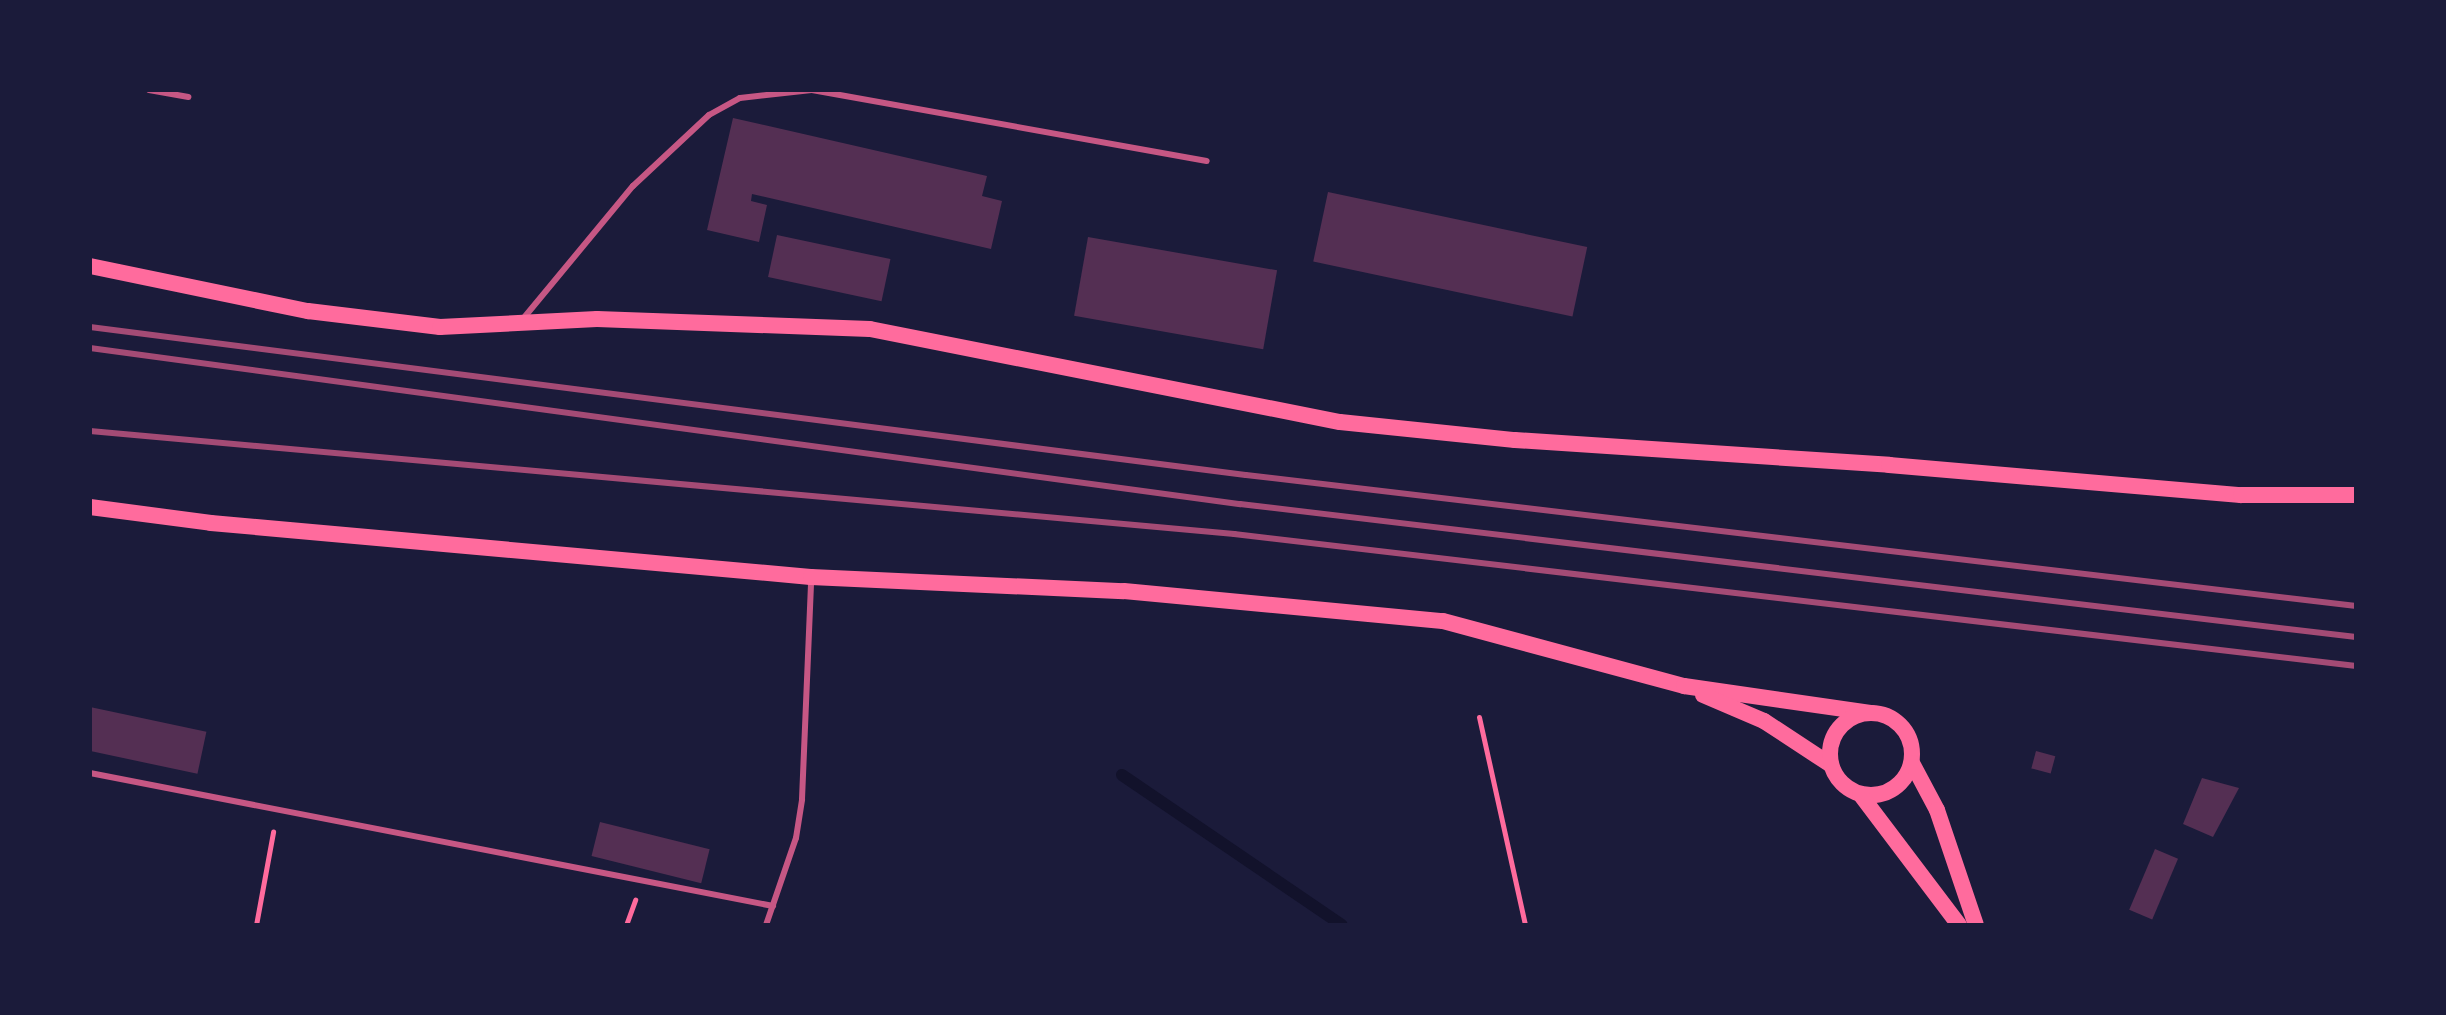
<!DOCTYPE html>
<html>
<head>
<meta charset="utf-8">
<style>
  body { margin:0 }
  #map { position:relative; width:2446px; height:1015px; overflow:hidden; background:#1b1b3a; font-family:"Sofia Sans Condensed",sans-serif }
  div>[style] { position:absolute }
  .stream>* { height:12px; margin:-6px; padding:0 6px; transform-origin:6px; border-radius:6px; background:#12122b }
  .building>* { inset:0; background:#542f53; transform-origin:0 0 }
  .path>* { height:5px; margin:-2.5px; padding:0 2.5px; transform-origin:2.5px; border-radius:2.5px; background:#ff6b9d }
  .service>* { height:6px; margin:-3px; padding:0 3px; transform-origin:3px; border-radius:3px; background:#c65784 }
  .secondary>* { height:16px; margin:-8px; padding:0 8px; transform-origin:8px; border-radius:8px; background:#ff6b9d }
  .secondary>.ring { margin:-8px; padding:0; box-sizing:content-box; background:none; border:16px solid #ff6b9d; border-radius:50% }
  .rail>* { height:6px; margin:-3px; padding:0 3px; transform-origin:3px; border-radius:3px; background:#a44b75 }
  span { translate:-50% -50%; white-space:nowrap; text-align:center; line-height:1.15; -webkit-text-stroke:7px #1b1b3a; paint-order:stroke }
  .frame { position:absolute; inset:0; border:92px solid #1b1b3a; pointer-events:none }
</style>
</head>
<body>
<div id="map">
  <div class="stream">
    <i style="left:1122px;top:775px;width:266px;rotate:34.3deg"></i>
  </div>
  <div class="building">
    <i style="clip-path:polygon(733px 118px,987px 176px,982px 196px,1002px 201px,991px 249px,752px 194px,751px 201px,767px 205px,759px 242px,707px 230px)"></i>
    <i style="left:1328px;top:192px;width:265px;height:71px;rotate:12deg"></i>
    <i style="left:777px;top:235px;width:116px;height:43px;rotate:12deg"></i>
    <i style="left:1088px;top:237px;width:192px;height:80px;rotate:10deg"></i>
    <i style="left:90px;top:707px;width:119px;height:43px;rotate:12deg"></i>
    <i style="left:2036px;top:751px;width:20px;height:18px;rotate:15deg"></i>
    <i style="clip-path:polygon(2202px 778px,2239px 788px,2213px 837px,2183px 824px)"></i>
    <i style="left:600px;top:822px;width:113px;height:35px;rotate:14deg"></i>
    <i style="left:2155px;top:849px;width:25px;height:66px;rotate:23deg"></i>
  </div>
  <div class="path">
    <i style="left:1479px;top:717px;width:213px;rotate:77.5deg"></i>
    <i style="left:256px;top:925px;width:95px;rotate:-79.6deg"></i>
    <i style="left:626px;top:925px;width:27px;rotate:-70deg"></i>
  </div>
  <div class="service">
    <i style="left:149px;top:90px;width:40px;rotate:10deg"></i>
    <i style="left:812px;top:90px;width:401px;rotate:10.2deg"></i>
    <i style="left:522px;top:320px;width:174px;rotate:-50.4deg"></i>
    <i style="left:633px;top:186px;width:104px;rotate:-43.1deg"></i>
    <i style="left:709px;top:115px;width:35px;rotate:-29deg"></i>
    <i style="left:740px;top:98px;width:72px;rotate:-6.3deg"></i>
    <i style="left:90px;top:773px;width:696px;rotate:11.02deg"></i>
    <i style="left:766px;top:925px;width:92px;rotate:-71deg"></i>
    <i style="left:796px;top:838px;width:39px;rotate:-81deg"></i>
    <i style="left:802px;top:799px;width:219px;rotate:-87.6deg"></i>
  </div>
  <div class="secondary">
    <i style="left:90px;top:266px;width:223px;rotate:11.7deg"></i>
    <i style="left:308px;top:311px;width:133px;rotate:6.9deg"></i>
    <i style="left:440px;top:327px;width:157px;rotate:-2.9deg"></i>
    <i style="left:597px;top:319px;width:273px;rotate:2.1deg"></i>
    <i style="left:870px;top:329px;width:479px;rotate:11.2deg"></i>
    <i style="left:1340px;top:422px;width:176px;rotate:5.9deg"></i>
    <i style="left:1515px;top:440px;width:375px;rotate:3.8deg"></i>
    <i style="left:1889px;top:465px;width:353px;rotate:4.9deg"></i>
    <i style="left:2241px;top:495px;width:115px"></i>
    <i style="left:90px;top:507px;width:122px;rotate:7.5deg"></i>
    <i style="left:211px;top:523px;width:602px;rotate:5.14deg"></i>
    <i style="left:811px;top:577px;width:313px;rotate:2.6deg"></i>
    <i style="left:1124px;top:591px;width:320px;rotate:5.4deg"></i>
    <i style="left:1443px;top:621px;width:250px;rotate:15.1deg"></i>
    <i style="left:1684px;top:686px;width:190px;rotate:8.2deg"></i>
    <i style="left:1703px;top:695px;width:66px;rotate:23.1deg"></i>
    <i style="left:1764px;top:721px;width:80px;rotate:33.3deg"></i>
    <i class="ring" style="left:1830px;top:713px;width:66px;height:66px"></i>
    <i style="left:1912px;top:763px;width:53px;rotate:62deg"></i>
    <i style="left:1937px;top:810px;width:121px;rotate:71.3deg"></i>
    <i style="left:1860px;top:794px;width:164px;rotate:52.9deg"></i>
  </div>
  <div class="rail">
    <i style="left:90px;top:327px;width:1165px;rotate:7.3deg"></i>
    <i style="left:1246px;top:475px;width:1118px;rotate:6.73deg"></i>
    <i style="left:90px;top:348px;width:1161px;rotate:7.73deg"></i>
    <i style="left:1240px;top:504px;width:1124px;rotate:6.8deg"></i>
    <i style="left:90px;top:431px;width:1149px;rotate:5.14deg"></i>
    <i style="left:1234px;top:534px;width:1130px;rotate:6.71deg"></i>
  </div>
  <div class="frame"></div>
</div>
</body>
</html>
